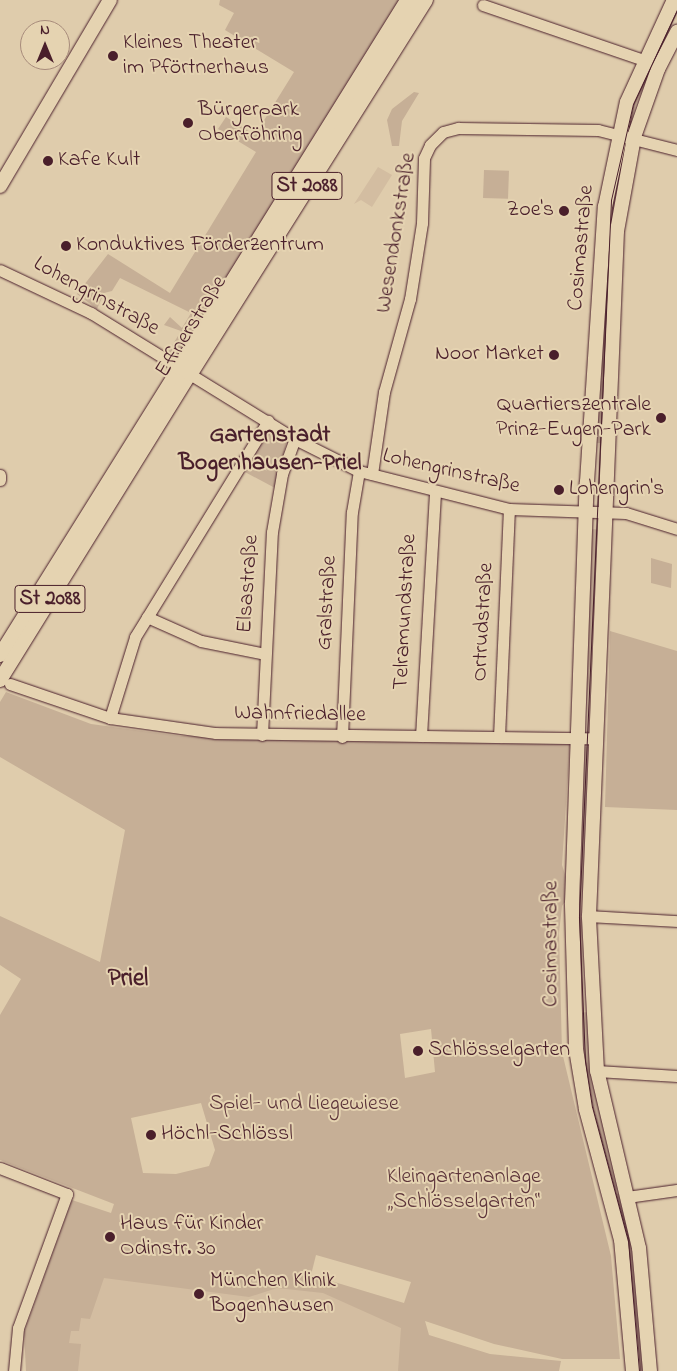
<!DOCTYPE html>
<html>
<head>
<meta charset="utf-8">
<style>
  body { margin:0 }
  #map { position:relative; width:677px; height:1371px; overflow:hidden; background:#dfccac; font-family:"Indie Flower",sans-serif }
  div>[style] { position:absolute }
  .built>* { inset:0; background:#d3bda1 }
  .green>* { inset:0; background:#c6af96; transform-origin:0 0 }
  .roads { filter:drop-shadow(0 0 1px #4a1f2b) drop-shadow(0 0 1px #4a1f2b) }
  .minor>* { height:11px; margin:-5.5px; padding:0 5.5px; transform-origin:5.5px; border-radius:5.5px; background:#e5d3b1 }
  .major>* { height:14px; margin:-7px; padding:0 7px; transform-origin:7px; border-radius:7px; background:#e5d3b1 }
  .highway>* { height:16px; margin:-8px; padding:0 8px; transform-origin:8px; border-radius:8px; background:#e5d3b1 }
  .tram>* { height:1px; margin:-0.5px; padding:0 0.5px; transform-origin:0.5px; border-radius:0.5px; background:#4a1f2b }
  .dots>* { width:14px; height:14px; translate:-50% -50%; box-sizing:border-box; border:2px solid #e5d3b1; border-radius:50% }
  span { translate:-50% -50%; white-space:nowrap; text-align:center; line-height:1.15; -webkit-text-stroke:4px #e5d3b1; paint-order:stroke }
  .shield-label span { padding:1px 4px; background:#e5d3b1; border:1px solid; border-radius:4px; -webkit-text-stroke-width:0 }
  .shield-label { font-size:21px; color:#4a1f2b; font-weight:700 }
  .poi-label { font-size:22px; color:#4a1f2b }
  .left { translate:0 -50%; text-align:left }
  .right { translate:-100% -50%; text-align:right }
  .street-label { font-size:22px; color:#4a1f2b }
  .park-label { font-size:22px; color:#5d353b }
  .neighbourhood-label { font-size:24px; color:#4a1f2b; font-weight:700 }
  .quarter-label { font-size:25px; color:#4a1f2b; font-weight:700 }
  .north { position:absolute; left:20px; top:20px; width:50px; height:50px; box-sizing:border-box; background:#e5d3b1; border:1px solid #a78b7b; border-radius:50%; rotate:0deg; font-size:14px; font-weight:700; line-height:20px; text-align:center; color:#4a1f2b }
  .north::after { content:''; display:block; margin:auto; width:18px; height:22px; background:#4a1f2b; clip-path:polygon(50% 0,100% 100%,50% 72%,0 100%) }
</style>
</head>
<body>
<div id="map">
  <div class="built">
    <i style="clip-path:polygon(378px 167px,392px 175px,372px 207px,361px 200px,354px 204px)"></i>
    <i style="clip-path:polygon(209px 1247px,413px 1323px,403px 1371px,31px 1371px,89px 1265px)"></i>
  </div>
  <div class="green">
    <i style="clip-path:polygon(220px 0,401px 0,180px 353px,170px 356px,167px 354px,181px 331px,164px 325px,170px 317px,182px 328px,191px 313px,120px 278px,112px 291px,104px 293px,97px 309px,77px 294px,108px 254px,170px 293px,256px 152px,218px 129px,226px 117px,255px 135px,294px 72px,225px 30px,234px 13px,219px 5px)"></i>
    <i style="clip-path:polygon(414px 92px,419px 93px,402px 121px,399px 146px,392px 146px,387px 120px,392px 109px)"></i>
    <i style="clip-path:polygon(619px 146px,628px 148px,606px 443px,593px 443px,602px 256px)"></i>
    <i style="left:484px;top:170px;width:25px;height:28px;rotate:2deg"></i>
    <i style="clip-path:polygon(273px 432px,287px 440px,275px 488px,243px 471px,266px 433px)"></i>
    <i style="left:591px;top:529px;width:11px;height:189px;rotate:5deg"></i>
    <i style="clip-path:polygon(651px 558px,672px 564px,671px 588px,651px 583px)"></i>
    <i style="clip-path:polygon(610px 631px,677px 651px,677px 810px,605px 807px)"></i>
    <i style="clip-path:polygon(evenodd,6px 692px,91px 724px,180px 736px,570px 743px,562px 865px,571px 893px,562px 906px,559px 933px,562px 1052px,611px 1256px,620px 1359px,562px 1359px,494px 1344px,425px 1321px,429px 1335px,490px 1354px,561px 1361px,559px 1371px,398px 1371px,401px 1328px,323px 1293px,277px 1288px,249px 1297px,104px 1278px,90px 1319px,81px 1318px,79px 1331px,71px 1331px,69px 1343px,81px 1344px,78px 1371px,26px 1371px,24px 1332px,72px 1200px,111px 1213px,114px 1204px,0 1160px,0 1015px,21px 979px,0 965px,0 916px,100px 962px,125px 830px,0 757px,0 702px,6px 692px,431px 1029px,435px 1072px,405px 1078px,400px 1034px,431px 1029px,6px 692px,201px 1103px,215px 1150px,209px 1166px,176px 1174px,143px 1173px,131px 1118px,201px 1103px,6px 692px,316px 1255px,411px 1282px,404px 1303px,311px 1275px,316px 1255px)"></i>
    <i style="left:582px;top:747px;width:11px;height:153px"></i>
    <i style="clip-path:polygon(590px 1012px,622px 1188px,611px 1191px,576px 1013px)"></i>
    <i style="clip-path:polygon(623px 1192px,636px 1244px,647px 1371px,636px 1371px,612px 1196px)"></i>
  </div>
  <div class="roads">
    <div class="minor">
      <i style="left:483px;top:5px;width:170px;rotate:18.9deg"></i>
      <i style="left:0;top:270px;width:101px;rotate:25.3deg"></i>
      <i style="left:91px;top:313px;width:240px;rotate:31.7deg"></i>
      <i style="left:295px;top:439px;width:72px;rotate:26.6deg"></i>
      <i style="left:359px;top:471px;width:155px;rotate:14.2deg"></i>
      <i style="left:509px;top:509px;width:117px;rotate:2deg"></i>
      <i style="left:626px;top:513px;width:53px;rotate:17.4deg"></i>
      <i style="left:372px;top:474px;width:83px;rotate:-81.7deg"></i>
      <i style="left:384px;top:392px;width:97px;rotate:-74.4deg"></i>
      <i style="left:410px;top:299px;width:77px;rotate:-81deg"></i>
      <i style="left:422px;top:223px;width:65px;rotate:-88.2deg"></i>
      <i style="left:424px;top:158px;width:14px;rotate:-65deg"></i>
      <i style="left:430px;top:145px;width:18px;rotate:-45deg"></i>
      <i style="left:443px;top:132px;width:16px;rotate:-15deg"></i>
      <i style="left:458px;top:128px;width:140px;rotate:0.8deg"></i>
      <i style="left:598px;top:130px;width:81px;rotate:14.2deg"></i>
      <i style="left:0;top:475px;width:5px;rotate:90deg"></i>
      <i style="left:147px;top:617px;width:59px;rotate:24deg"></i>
      <i style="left:201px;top:641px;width:65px;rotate:11.5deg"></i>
      <i style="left:10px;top:684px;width:106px;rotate:18.8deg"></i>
      <i style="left:110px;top:718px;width:107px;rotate:8.1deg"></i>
      <i style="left:216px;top:733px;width:380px;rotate:0.8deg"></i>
      <i style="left:110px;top:718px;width:85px;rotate:-72.8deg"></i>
      <i style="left:135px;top:637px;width:254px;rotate:-58.4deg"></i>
      <i style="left:262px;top:735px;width:203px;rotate:-87.2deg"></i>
      <i style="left:272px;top:532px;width:59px;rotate:-80.2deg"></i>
      <i style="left:282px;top:474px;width:37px;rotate:-70deg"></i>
      <i style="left:421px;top:736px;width:245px;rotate:-86.7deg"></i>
      <i style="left:342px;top:737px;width:225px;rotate:-87.5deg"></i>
      <i style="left:352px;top:512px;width:42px;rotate:-80.3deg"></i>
      <i style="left:499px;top:737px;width:228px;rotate:-87.5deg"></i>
      <i style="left:589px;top:916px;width:88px;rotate:3.3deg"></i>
      <i style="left:597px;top:1071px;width:80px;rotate:3.6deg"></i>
      <i style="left:0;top:1168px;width:72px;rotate:21.2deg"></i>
      <i style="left:67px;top:1194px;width:143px;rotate:110.1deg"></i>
      <i style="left:18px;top:1328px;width:43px;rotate:95.3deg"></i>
      <i style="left:627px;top:1197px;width:50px;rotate:-8deg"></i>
    </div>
    <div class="major">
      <i style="left:0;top:186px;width:216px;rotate:-59.4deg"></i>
      <i style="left:0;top:655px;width:340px;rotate:-58deg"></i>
      <i style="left:0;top:680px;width:361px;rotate:-58.2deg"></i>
      <i style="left:633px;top:1371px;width:132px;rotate:-95.2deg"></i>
      <i style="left:621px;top:1240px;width:136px;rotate:-105deg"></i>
      <i style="left:586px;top:1109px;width:61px;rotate:-99.5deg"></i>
      <i style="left:576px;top:1049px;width:146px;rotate:-91.6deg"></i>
      <i style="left:572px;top:903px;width:421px;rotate:-88deg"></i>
      <i style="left:587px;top:482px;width:276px;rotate:-86.3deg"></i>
      <i style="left:605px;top:207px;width:107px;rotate:-78.2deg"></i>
      <i style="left:627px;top:102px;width:112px;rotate:-65.3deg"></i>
      <i style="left:650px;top:1371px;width:123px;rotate:-95.1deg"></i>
      <i style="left:639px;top:1248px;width:182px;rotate:-103.3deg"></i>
      <i style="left:597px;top:1071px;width:155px;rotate:-93deg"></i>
      <i style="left:589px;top:916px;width:686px;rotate:-87.66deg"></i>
      <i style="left:617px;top:231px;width:96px;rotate:-79.7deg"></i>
      <i style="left:634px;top:137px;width:72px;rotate:-70.6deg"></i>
      <i style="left:658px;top:69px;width:42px;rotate:-62.8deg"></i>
    </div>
    <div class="highway">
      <i style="left:180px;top:367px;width:432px;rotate:-58.1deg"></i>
      <i style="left:190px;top:373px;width:441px;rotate:-57.8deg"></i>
    </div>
  </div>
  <div class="tram">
    <i style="left:639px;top:1371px;width:130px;rotate:-94.8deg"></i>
    <i style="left:628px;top:1241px;width:139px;rotate:-105deg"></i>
    <i style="left:592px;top:1107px;width:47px;rotate:-98.7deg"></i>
    <i style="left:585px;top:1061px;width:145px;rotate:-92.4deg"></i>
    <i style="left:579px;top:916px;width:717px;rotate:-87.44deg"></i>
    <i style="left:611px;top:200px;width:98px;rotate:-77.1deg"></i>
    <i style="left:633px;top:104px;width:104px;rotate:-64.9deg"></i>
  </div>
  <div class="dots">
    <i style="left:113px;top:56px;background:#4a1f2b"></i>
    <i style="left:188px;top:123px;background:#4a1f2b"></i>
    <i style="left:48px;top:161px;background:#4a1f2b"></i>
    <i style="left:564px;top:211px;background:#4a1f2b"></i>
    <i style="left:66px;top:246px;background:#4a1f2b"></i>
    <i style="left:554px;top:355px;background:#4a1f2b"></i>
    <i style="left:661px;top:418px;background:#4a1f2b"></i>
    <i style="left:559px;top:490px;background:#4a1f2b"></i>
    <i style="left:418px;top:1051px;background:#4a1f2b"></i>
    <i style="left:151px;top:1135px;background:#4a1f2b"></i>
    <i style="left:110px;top:1237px;background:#4a1f2b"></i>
    <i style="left:199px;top:1294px;background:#4a1f2b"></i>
  </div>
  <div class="shield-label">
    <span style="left:307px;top:186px">St 2088</span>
    <span style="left:50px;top:599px">St 2088</span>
  </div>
  <div class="poi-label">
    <span class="left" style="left:123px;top:56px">Kleines Theater<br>im Pförtnerhaus</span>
    <span class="left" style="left:198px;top:123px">Bürgerpark<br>Oberföhring</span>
    <span class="left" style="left:58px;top:161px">Kafe Kult</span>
    <span class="right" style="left:554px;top:211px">Zoe's</span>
    <span class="left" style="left:76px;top:246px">Konduktives Förderzentrum</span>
    <span class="right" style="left:544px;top:355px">Noor Market</span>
    <span class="right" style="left:651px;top:418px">Quartierszentrale<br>Prinz-Eugen-Park</span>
    <span class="left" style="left:569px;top:490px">Lohengrin's</span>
    <span class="left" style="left:428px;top:1051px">Schlösselgarten</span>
    <span class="left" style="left:161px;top:1135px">Höchl-Schlössl</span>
    <span class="left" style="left:120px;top:1237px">Haus für Kinder<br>Odinstr. 30</span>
    <span class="left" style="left:210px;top:1294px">München Klinik<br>Bogenhausen</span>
  </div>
  <div class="street-label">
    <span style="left:397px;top:233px;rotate:-81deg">Wesendonkstraße</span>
    <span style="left:582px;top:248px;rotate:-85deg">Cosimastraße</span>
    <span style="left:96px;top:297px;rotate:29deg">Lohengrinstraße</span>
    <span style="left:192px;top:327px;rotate:-58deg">Effnerstraße</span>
    <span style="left:451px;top:472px;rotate:13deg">Lohengrinstraße</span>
    <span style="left:249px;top:584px;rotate:-86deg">Elsastraße</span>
    <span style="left:328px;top:603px;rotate:-87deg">Gralstraße</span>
    <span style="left:406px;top:612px;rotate:-87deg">Telramundstraße</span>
    <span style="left:484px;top:622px;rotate:-87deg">Ortrudstraße</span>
    <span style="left:300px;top:715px;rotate:1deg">Wahnfriedallee</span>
    <span style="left:552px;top:944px;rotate:-90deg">Cosimastraße</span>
  </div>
  <div class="park-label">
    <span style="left:304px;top:1105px">Spiel- und Liegewiese</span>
    <span style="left:464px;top:1190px">Kleingartenanlage<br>„Schlösselgarten“</span>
  </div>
  <div class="neighbourhood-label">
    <span style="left:270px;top:450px">Gartenstadt<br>Bogenhausen-Priel</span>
  </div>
  <div class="quarter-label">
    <span style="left:128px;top:979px">Priel</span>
  </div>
  <div class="north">N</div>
</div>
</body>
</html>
